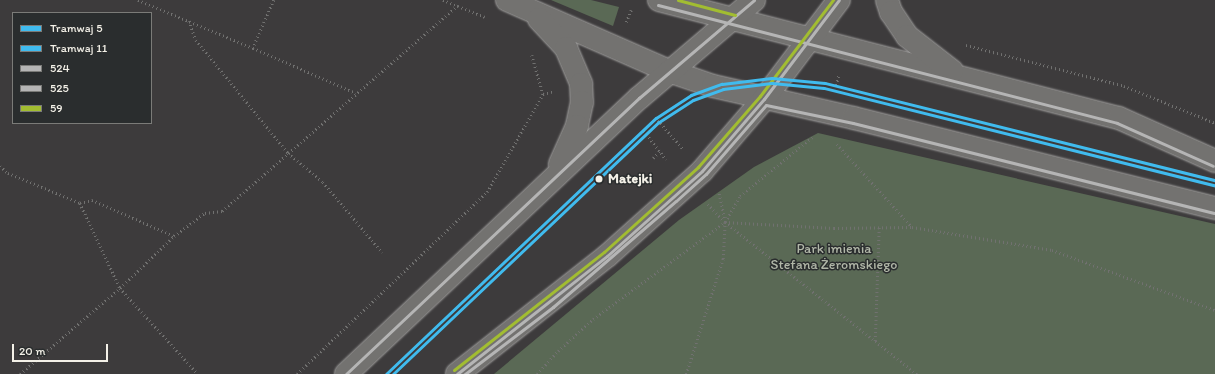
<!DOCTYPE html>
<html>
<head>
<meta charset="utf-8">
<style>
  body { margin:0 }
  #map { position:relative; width:1215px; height:374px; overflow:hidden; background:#3d3b3c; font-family:Itim,sans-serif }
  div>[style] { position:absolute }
  .green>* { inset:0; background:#5a6955 }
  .path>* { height:2.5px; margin-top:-1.25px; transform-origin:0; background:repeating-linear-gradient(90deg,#717170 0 1px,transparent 0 4px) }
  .roads { filter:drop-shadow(0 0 1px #9f9e9d) drop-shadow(0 0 1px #9f9e9d) }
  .tertiary>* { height:22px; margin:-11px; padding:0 11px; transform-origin:11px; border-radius:11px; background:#737270 }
  .bus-1>* { height:3px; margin:-1.5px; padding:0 1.5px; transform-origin:1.5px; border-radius:1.5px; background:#b5b5b5 }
  .bus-2>* { height:3px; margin:-1.5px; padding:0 1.5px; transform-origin:1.5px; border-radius:1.5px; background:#b5b5b5 }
  .bus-3>* { height:3px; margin:-1.5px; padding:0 1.5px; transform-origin:1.5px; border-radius:1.5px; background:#a2bd31 }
  .tram-1>* { height:3px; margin:-1.5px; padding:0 1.5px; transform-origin:1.5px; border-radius:1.5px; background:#40bbee }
  .tram-2>* { height:3px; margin:-1.5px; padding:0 1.5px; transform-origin:1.5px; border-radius:1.5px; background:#40bbee }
  .dots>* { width:11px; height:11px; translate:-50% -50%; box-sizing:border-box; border:2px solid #2a2d2e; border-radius:50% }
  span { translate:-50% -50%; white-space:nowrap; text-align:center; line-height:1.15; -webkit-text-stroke:3px #2a2d2e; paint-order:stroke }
  .stop-label { font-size:14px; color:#f4f1e8; font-weight:700 }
  .left { translate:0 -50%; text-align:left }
  .park-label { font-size:14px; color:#b1b7a8 }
  .legend { position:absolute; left:12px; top:12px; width:140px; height:112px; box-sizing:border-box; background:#2a2d2e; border:1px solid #7b7b78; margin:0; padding:5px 7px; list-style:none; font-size:12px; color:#f4f1e8 }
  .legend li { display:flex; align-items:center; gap:8px; height:20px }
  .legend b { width:20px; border:1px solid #7b7b78 }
  .scale { position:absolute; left:12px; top:344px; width:96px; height:18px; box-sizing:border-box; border:2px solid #f4f1e8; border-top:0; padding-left:5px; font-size:12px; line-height:14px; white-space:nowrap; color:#f4f1e8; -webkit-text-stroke:3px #2a2d2e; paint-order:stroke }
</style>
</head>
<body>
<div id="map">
  <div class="green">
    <i style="clip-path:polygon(551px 0,591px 0,619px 7px,613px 26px)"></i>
    <i style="clip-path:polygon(818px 133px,1215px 224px,1215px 374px,494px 374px,679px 220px,754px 167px)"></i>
  </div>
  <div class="path">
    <i style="left:138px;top:0;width:125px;rotate:22.7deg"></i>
    <i style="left:274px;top:0;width:52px;rotate:113.6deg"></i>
    <i style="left:253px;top:48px;width:112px;rotate:23.6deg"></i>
    <i style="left:443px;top:0;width:45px;rotate:22deg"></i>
    <i style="left:189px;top:21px;width:20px;rotate:70deg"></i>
    <i style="left:196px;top:40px;width:146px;rotate:50.8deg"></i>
    <i style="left:288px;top:153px;width:45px;rotate:39.6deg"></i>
    <i style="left:323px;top:182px;width:92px;rotate:49.9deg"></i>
    <i style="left:626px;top:22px;width:13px;rotate:-67deg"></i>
    <i style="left:966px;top:45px;width:163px;rotate:14.5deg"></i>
    <i style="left:1124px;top:86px;width:98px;rotate:22.1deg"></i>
    <i style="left:532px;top:55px;width:41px;rotate:74.2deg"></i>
    <i style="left:836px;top:85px;width:11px;rotate:-75deg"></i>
    <i style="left:658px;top:120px;width:38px;rotate:49deg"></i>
    <i style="left:644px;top:131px;width:36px;rotate:52deg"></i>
    <i style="left:837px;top:144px;width:112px;rotate:47.9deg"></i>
    <i style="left:912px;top:227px;width:142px;rotate:9.3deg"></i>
    <i style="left:1052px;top:250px;width:174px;rotate:20.2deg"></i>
    <i style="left:653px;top:158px;width:10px;rotate:-45deg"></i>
    <i style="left:0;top:166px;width:11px;rotate:41deg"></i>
    <i style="left:8px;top:173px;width:78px;rotate:22.6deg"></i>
    <i style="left:80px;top:203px;width:12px;rotate:-14deg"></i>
    <i style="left:92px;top:200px;width:90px;rotate:23.7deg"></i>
    <i style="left:80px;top:203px;width:94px;rotate:64.8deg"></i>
    <i style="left:120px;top:288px;width:116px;rotate:47.8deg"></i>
    <i style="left:708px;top:204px;width:25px;rotate:47deg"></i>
    <i style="left:725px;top:222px;width:245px;rotate:38.4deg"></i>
    <i style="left:725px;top:222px;width:109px;rotate:3.2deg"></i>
    <i style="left:834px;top:228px;width:78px;rotate:-0.7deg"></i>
    <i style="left:875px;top:341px;width:114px;rotate:-88deg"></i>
    <i style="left:20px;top:374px;width:132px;rotate:-40.7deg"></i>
    <i style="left:120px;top:288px;width:75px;rotate:-43.9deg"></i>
    <i style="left:174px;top:236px;width:39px;rotate:-37deg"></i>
    <i style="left:205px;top:213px;width:17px;rotate:-7deg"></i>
    <i style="left:222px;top:211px;width:313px;rotate:-41.1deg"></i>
    <i style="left:297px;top:374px;width:263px;rotate:-43.8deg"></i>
    <i style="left:487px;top:192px;width:113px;rotate:-60.3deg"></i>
    <i style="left:543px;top:94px;width:11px;rotate:-15deg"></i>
    <i style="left:537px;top:374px;width:31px;rotate:-48deg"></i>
    <i style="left:558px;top:351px;width:47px;rotate:-42.4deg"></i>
    <i style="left:593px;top:319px;width:164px;rotate:-36.3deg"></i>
    <i style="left:725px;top:222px;width:30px;rotate:-60deg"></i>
    <i style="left:740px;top:196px;width:93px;rotate:-39.3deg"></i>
    <i style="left:686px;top:374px;width:121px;rotate:-72.2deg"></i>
    <i style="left:723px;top:259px;width:37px;rotate:-87deg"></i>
    <i style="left:725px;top:222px;width:30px;rotate:-102deg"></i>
  </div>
  <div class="roads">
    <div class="tertiary">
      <i style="left:507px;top:0;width:177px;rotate:23.7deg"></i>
      <i style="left:669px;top:71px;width:46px;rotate:18.8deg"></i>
      <i style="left:713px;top:86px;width:145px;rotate:12.8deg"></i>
      <i style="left:854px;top:118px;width:372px;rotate:14deg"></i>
      <i style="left:659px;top:0;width:475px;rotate:14.4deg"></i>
      <i style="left:1119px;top:118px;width:105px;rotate:24.1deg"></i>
      <i style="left:887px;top:0;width:13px;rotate:72deg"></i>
      <i style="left:891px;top:12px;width:29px;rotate:56deg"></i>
      <i style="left:907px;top:36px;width:57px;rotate:37.9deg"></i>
      <i style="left:539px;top:19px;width:40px;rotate:47deg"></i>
      <i style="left:566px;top:48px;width:39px;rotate:67deg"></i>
      <i style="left:581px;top:84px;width:18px;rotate:87deg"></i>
      <i style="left:582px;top:102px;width:25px;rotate:102deg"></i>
      <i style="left:577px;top:126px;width:42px;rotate:114.1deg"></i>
      <i style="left:346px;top:374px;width:403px;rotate:-43.3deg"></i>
      <i style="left:639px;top:98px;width:151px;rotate:-40.4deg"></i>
      <i style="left:457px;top:374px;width:191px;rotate:-38.2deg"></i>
      <i style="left:607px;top:256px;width:127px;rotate:-41.8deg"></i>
      <i style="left:702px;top:171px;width:95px;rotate:-49.3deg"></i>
      <i style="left:764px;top:99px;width:124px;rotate:-52.9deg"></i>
    </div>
  </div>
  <div class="bus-1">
    <i style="left:346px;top:374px;width:403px;rotate:-43.3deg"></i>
    <i style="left:639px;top:98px;width:151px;rotate:-40.4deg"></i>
    <i style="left:457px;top:374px;width:191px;rotate:-38.2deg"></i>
    <i style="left:607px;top:256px;width:127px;rotate:-41.8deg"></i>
    <i style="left:702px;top:171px;width:95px;rotate:-49.3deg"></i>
    <i style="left:764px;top:99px;width:124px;rotate:-52.9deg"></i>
  </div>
  <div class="bus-2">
    <i style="left:658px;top:5px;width:474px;rotate:14.4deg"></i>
    <i style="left:1117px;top:123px;width:105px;rotate:24.1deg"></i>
    <i style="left:465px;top:374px;width:111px;rotate:-37.3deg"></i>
    <i style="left:553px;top:307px;width:162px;rotate:-40.8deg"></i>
    <i style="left:676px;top:201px;width:40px;rotate:-42deg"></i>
    <i style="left:706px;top:174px;width:91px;rotate:-49deg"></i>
    <i style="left:766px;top:105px;width:89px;rotate:11.7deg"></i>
    <i style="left:853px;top:123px;width:372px;rotate:14deg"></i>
  </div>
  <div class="bus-3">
    <i style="left:678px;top:0;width:59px;rotate:14.7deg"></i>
    <i style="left:454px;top:370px;width:191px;rotate:-38.2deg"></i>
    <i style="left:604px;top:252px;width:127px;rotate:-42.1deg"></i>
    <i style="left:698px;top:167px;width:94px;rotate:-48.9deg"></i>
    <i style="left:760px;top:96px;width:121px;rotate:-52.8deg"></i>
  </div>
  <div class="tram-1">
    <i style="left:386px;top:374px;width:372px;rotate:-43.5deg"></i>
    <i style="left:656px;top:118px;width:42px;rotate:-33.3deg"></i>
    <i style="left:691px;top:95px;width:33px;rotate:-20deg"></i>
    <i style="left:722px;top:84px;width:50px;rotate:-6.8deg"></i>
    <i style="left:772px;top:78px;width:53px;rotate:5.4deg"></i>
    <i style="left:825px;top:83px;width:402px;rotate:14deg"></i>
  </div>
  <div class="tram-2">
    <i style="left:393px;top:374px;width:366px;rotate:-43.5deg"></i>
    <i style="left:659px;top:122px;width:40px;rotate:-32.9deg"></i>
    <i style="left:693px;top:100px;width:32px;rotate:-20deg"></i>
    <i style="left:723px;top:89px;width:49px;rotate:-7deg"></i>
    <i style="left:772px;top:83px;width:52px;rotate:5.5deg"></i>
    <i style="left:824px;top:88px;width:402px;rotate:14deg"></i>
  </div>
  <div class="dots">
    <i style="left:599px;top:179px;background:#f4f1e8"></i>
  </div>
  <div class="stop-label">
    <span class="left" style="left:608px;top:179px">Matejki</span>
  </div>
  <div class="park-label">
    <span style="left:834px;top:257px">Park imienia<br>Stefana Żeromskiego</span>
  </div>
  <ul class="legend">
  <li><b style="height:5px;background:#40bbee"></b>Tramwaj 5</li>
  <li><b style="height:5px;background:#40bbee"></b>Tramwaj 11</li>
  <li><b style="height:5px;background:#b5b5b5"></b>524</li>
  <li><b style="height:5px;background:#b5b5b5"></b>525</li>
  <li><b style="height:5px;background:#a2bd31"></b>59</li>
  </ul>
  <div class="scale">20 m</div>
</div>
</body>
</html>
